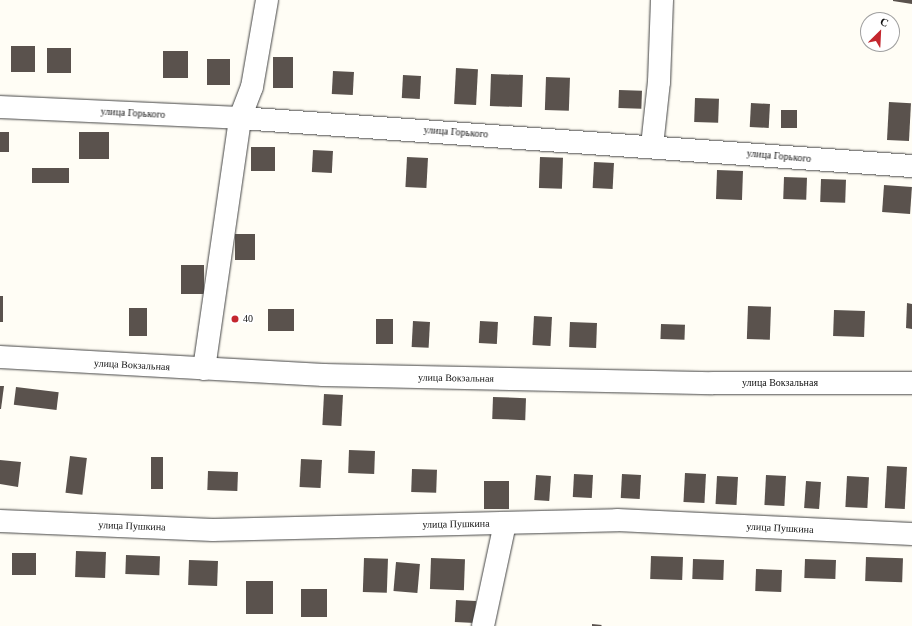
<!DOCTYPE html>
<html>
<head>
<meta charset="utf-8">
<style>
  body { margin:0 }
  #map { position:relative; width:912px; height:626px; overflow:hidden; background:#fffdf5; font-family:Georgia,serif }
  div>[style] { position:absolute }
  .building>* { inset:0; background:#5a524d; transform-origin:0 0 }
  .roads { filter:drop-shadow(0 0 1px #444) drop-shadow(0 0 1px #444) }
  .minor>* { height:22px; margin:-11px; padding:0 11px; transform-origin:11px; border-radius:11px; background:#fff }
  .dots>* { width:11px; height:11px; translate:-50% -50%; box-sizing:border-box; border:2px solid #fff; border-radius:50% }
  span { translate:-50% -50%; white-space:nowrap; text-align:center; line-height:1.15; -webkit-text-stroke:4px #fff; paint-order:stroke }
  .street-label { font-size:10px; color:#111 }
  .poi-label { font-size:10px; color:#111 }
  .left { translate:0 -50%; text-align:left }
  .north { position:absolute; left:860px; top:12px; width:40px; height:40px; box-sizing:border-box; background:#fff; border:1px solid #a0a0a0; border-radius:50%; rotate:24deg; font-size:11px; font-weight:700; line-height:16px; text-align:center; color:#111 }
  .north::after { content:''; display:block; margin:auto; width:14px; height:18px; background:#c4262e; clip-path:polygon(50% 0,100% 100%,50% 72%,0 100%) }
</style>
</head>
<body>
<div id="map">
  <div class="building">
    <i style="clip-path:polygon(893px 0,912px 0,912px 4px,893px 1px)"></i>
    <i style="left:11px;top:46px;width:24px;height:26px"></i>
    <i style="left:47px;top:48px;width:24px;height:25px"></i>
    <i style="left:163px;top:51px;width:25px;height:27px"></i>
    <i style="left:273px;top:57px;width:20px;height:31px"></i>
    <i style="left:207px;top:59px;width:23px;height:26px"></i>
    <i style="left:456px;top:68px;width:22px;height:36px;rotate:3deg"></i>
    <i style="left:333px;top:71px;width:21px;height:23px;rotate:3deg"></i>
    <i style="left:491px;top:74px;width:32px;height:32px;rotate:2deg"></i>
    <i style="left:403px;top:75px;width:18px;height:23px;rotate:3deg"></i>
    <i style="left:546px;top:77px;width:24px;height:33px;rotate:2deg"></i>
    <i style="left:619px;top:90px;width:23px;height:18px;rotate:2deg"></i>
    <i style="left:695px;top:98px;width:24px;height:24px;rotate:2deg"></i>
    <i style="left:889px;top:102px;width:22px;height:38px;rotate:3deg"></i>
    <i style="left:751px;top:103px;width:19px;height:24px;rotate:3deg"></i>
    <i style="left:781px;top:110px;width:16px;height:18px"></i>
    <i style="left:0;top:132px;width:9px;height:20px"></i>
    <i style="left:79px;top:132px;width:30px;height:27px"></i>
    <i style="left:251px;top:147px;width:24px;height:24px"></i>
    <i style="left:313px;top:150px;width:20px;height:22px;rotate:3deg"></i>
    <i style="left:407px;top:157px;width:21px;height:30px;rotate:3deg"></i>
    <i style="left:540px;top:157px;width:23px;height:31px;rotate:2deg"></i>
    <i style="left:594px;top:162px;width:20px;height:26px;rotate:3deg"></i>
    <i style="left:32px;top:168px;width:37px;height:15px"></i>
    <i style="left:717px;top:170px;width:26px;height:29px;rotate:2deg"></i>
    <i style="left:784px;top:177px;width:23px;height:22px;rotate:2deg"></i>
    <i style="left:821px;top:179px;width:25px;height:23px;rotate:2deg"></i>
    <i style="left:884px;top:185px;width:28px;height:27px;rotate:4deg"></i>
    <i style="left:235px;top:234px;width:20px;height:26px"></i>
    <i style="left:181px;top:265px;width:23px;height:29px"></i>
    <i style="left:0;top:296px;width:3px;height:26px"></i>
    <i style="clip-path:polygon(907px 303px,912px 304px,912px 329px,906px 328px)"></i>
    <i style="left:748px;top:306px;width:23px;height:33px;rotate:2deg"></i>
    <i style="left:129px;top:308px;width:18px;height:28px"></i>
    <i style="left:268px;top:309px;width:26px;height:22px"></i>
    <i style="left:834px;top:310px;width:31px;height:26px;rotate:2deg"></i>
    <i style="left:534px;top:316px;width:18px;height:29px;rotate:3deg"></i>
    <i style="left:376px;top:319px;width:17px;height:25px"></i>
    <i style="left:413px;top:321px;width:17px;height:26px;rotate:3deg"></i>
    <i style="left:480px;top:321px;width:18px;height:22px;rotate:3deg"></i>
    <i style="left:570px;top:322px;width:27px;height:25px;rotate:2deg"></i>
    <i style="left:661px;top:324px;width:24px;height:15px;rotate:2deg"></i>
    <i style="clip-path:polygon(0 386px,4px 386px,1px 409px,0 409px)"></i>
    <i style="left:16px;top:387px;width:43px;height:18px;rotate:7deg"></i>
    <i style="left:324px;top:394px;width:19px;height:31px;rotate:3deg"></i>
    <i style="left:493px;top:397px;width:33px;height:22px;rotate:2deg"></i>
    <i style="left:349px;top:450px;width:26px;height:23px;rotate:2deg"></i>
    <i style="left:70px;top:456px;width:17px;height:37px;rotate:7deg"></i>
    <i style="left:151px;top:457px;width:12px;height:32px"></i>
    <i style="left:301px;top:459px;width:21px;height:28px;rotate:3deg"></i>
    <i style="clip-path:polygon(0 460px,21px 462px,18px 487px,0 484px)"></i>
    <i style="left:887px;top:466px;width:20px;height:42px;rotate:3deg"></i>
    <i style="left:412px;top:469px;width:25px;height:23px;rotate:2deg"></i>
    <i style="left:208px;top:471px;width:30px;height:19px;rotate:2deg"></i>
    <i style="left:685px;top:473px;width:21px;height:29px;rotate:3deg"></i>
    <i style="left:574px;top:474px;width:19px;height:23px;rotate:3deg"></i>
    <i style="left:622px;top:474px;width:19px;height:24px;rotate:3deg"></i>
    <i style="left:536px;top:475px;width:15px;height:25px;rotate:4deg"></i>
    <i style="left:766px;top:475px;width:20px;height:30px;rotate:3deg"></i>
    <i style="left:717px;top:476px;width:21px;height:28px;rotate:3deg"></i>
    <i style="left:847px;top:476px;width:22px;height:31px;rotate:3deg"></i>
    <i style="left:484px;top:481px;width:25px;height:28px"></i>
    <i style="left:806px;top:481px;width:15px;height:27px;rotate:4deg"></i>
    <i style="left:76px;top:551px;width:30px;height:26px;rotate:2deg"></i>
    <i style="left:12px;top:553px;width:24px;height:22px"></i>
    <i style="left:126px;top:555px;width:34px;height:19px;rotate:2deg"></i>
    <i style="left:651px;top:556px;width:32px;height:23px;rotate:2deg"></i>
    <i style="left:866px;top:557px;width:37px;height:24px;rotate:2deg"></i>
    <i style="left:364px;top:558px;width:24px;height:34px;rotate:2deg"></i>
    <i style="left:431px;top:558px;width:34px;height:31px;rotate:2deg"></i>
    <i style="left:693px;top:559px;width:31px;height:20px;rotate:2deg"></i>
    <i style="left:805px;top:559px;width:31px;height:19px;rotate:2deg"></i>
    <i style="left:189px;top:560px;width:29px;height:25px;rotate:2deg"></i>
    <i style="left:396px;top:562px;width:24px;height:29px;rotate:5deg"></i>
    <i style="left:756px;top:569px;width:26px;height:22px;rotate:2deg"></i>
    <i style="left:246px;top:581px;width:27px;height:33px"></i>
    <i style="left:301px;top:589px;width:26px;height:28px"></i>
    <i style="left:456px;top:600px;width:20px;height:22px;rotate:3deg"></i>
    <i style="clip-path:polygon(592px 624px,602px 625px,601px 626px,592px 626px)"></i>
  </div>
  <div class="roads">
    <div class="minor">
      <i style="left:0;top:107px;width:240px;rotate:2.6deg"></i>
      <i style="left:240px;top:118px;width:674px;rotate:4.09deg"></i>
      <i style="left:652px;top:146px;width:64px;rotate:-83.8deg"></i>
      <i style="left:659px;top:82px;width:82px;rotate:-87.9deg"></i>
      <i style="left:0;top:357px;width:324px;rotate:3.2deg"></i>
      <i style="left:323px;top:375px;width:390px;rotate:1.2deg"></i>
      <i style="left:713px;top:383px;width:199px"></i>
      <i style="left:204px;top:369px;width:254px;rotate:-81.8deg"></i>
      <i style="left:240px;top:118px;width:33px;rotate:-69deg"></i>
      <i style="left:252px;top:87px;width:88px;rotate:-80.2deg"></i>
      <i style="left:0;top:521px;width:213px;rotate:2.4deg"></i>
      <i style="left:213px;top:530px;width:404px;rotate:-1.4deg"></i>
      <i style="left:617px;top:520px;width:295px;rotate:2.7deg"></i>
      <i style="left:483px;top:626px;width:105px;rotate:-77.9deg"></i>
    </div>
  </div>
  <div class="dots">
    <i style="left:235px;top:319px;background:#c4262e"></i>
  </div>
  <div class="street-label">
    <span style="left:133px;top:113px;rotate:3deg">улица Горького</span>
    <span style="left:456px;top:132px;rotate:4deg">улица Горького</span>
    <span style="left:779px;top:156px;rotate:5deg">улица Горького</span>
    <span style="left:132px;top:365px;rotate:3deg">улица Вокзальная</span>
    <span style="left:456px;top:378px;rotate:1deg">улица Вокзальная</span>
    <span style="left:780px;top:383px">улица Вокзальная</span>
    <span style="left:456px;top:524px;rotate:-1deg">улица Пушкина</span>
    <span style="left:132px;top:526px;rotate:2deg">улица Пушкина</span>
    <span style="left:780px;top:528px;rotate:3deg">улица Пушкина</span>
  </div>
  <div class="poi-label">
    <span class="left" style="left:243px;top:319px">40</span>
  </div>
  <div class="north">С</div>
</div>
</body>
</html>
